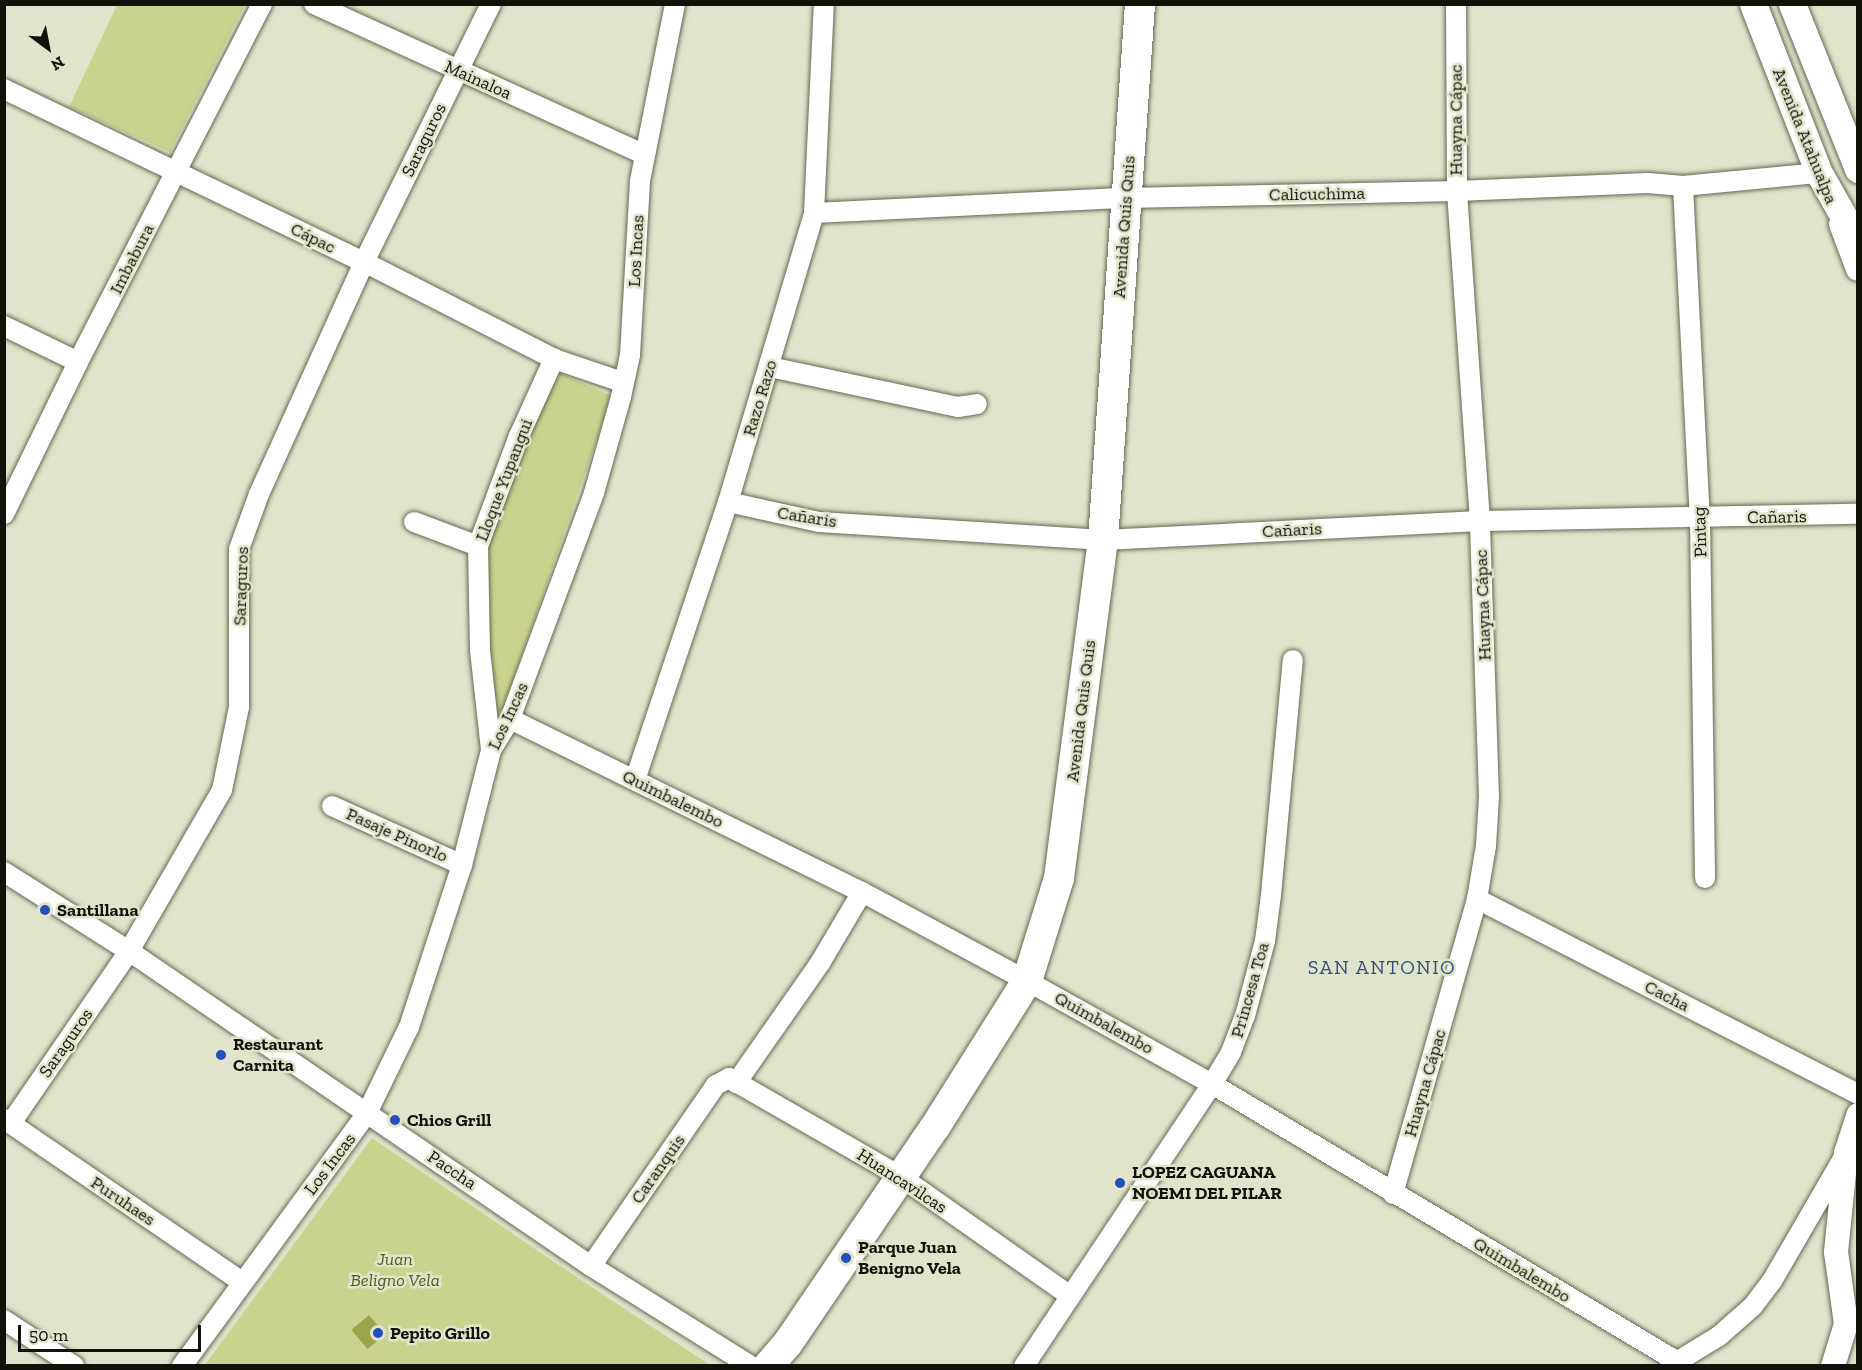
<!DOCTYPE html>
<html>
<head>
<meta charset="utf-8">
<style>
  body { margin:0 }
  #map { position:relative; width:1862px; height:1370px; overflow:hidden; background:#e0e4ca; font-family:"Zilla Slab",serif }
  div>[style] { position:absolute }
  .green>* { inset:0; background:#cad38d }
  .water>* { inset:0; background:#9ba44a; transform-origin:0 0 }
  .roads { filter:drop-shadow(0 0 2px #656851) drop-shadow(0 0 2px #656851) }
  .minor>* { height:20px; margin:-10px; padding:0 10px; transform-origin:10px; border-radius:10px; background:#fff }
  .tertiary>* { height:24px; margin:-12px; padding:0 12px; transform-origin:12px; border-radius:12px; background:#fff }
  .secondary>* { height:27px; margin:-13.5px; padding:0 13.5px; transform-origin:13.5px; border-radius:13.5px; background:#fff }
  .primary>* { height:30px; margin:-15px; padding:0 15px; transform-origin:15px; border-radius:15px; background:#fff }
  .dots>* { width:16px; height:16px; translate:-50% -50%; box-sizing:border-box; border:3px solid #e0e4ca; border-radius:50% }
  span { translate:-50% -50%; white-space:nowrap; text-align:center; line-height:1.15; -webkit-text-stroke:5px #e0e4ca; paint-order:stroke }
  .street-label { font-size:18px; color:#111209 }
  .poi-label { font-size:18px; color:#111209; font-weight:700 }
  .left { translate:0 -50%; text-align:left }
  .park-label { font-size:18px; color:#565c1b; font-style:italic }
  .neighbourhood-label { font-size:20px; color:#334c85; letter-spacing:1.5px }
  .frame { position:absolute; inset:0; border:6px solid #111209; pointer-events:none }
  .north { position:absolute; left:18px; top:18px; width:60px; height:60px; -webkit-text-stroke:4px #e0e4ca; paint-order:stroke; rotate:148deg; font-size:16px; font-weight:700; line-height:24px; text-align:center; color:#111209 }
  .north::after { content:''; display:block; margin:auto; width:21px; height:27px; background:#111209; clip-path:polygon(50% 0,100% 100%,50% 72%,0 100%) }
  .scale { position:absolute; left:18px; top:1325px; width:183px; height:27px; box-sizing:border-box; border:3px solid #111209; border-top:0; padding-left:8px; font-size:18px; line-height:21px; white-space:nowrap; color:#111209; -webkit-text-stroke:4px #e0e4ca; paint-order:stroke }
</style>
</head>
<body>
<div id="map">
  <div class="green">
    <i style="clip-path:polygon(117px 5px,245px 5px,170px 152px,69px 107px)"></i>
    <i style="clip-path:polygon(541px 365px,612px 396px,504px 706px,481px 734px,468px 554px)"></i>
    <i style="clip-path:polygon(372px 1138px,578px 1278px,710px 1365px,204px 1366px)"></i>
  </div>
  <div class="water">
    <i style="left:369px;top:1315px;width:25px;height:23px;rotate:50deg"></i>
  </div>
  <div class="roads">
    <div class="minor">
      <i style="left:314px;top:4px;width:362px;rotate:24.5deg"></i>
      <i style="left:4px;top:89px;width:399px;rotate:25.7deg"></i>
      <i style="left:364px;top:262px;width:213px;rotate:27deg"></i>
      <i style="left:554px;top:359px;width:72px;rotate:18.7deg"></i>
      <i style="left:1683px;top:186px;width:332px;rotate:87.1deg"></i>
      <i style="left:1700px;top:518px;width:360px;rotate:89.2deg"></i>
      <i style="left:814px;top:213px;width:312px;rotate:-2.8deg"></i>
      <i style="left:1126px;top:198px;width:331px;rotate:-1.2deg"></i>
      <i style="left:1457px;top:191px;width:191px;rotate:-2.4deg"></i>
      <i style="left:1648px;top:183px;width:35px;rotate:5deg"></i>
      <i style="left:1683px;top:186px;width:137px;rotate:-5.5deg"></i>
      <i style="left:4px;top:326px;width:82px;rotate:25.9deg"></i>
      <i style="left:770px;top:367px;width:192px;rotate:12deg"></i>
      <i style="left:958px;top:407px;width:19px;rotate:-9deg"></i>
      <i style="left:728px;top:502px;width:93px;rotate:12.4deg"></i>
      <i style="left:819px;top:522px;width:285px;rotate:3.6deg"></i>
      <i style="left:1103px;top:540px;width:377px;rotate:-2.9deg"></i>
      <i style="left:1480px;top:521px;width:378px;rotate:-1.1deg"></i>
      <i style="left:4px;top:514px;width:169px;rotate:-64deg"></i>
      <i style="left:78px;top:362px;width:403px;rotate:-62.8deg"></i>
      <i style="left:414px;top:522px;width:68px;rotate:20.6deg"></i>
      <i style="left:510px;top:719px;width:392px;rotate:26.2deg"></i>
      <i style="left:862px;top:892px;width:187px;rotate:28.3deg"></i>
      <i style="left:1027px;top:981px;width:212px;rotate:29.1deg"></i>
      <i style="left:1212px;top:1084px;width:543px;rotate:30.82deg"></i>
      <i style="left:491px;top:750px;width:101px;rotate:-96.3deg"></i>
      <i style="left:480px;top:650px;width:104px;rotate:-91.1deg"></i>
      <i style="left:478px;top:546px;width:117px;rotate:-69.6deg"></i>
      <i style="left:519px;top:436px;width:85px;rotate:-65.6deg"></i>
      <i style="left:635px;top:780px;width:293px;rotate:-71.5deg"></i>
      <i style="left:728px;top:502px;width:302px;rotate:-73.4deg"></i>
      <i style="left:814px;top:213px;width:209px;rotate:-87.3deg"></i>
      <i style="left:332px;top:806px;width:143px;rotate:24.4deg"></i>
      <i style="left:4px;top:872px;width:148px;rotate:32.3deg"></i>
      <i style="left:129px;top:951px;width:559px;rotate:34.29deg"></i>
      <i style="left:591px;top:1266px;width:189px;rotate:32deg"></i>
      <i style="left:1477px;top:899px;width:428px;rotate:27.1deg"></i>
      <i style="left:736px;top:1083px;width:146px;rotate:-55deg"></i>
      <i style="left:820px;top:963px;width:82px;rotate:-59.4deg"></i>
      <i style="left:4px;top:1119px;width:288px;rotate:34.4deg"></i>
      <i style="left:11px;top:1123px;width:209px;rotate:-55.5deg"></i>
      <i style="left:129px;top:951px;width:186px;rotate:-60deg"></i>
      <i style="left:222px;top:790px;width:85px;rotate:-78.4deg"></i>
      <i style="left:239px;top:707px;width:158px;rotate:-90deg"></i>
      <i style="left:239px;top:549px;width:59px;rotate:-70deg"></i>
      <i style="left:259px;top:494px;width:255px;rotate:-65.6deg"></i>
      <i style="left:364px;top:262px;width:288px;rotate:-63.8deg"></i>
      <i style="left:1393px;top:1194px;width:307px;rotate:-74.1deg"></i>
      <i style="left:1477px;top:899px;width:54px;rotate:-80.4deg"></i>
      <i style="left:1486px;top:846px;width:49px;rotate:-86.5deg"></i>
      <i style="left:1489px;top:797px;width:276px;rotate:-91.9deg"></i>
      <i style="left:1480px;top:521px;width:331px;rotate:-94deg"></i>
      <i style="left:1457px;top:191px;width:187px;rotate:-90.3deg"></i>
      <i style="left:591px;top:1266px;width:220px;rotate:-55.4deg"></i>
      <i style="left:716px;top:1085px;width:15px;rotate:-28deg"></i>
      <i style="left:729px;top:1078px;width:198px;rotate:29.9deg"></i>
      <i style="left:901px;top:1177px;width:205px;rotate:35.1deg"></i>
      <i style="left:4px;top:1320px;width:84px;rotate:33.3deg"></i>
      <i style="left:182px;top:1366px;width:313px;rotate:-53.8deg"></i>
      <i style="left:367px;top:1113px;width:96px;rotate:-64deg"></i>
      <i style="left:409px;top:1027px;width:170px;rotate:-71.9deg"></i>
      <i style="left:462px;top:865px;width:119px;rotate:-75.8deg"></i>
      <i style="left:491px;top:750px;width:36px;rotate:-58deg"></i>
      <i style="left:510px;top:719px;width:241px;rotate:-69.6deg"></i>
      <i style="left:594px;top:493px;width:100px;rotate:-74.3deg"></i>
      <i style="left:621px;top:397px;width:43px;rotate:-77.9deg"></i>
      <i style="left:630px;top:355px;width:174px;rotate:-86.7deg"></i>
      <i style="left:640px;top:181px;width:180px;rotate:-78.8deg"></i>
      <i style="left:1024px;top:1366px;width:339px;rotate:-56.3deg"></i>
      <i style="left:1212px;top:1084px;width:37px;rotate:-59deg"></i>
      <i style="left:1231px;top:1052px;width:39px;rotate:-69deg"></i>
      <i style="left:1245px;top:1016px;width:78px;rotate:-75.1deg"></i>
      <i style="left:1265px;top:941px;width:46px;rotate:-82.6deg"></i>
      <i style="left:1271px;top:895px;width:236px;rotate:-84.7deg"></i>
      <i style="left:1670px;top:1366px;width:57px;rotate:-31.5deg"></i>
      <i style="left:1719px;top:1336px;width:45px;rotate:-41.4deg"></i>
      <i style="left:1753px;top:1306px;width:31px;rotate:-53deg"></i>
      <i style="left:1772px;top:1281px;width:146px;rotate:-59.9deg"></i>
    </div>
    <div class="tertiary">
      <i style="left:1841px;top:224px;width:48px;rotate:69.3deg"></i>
      <i style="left:1833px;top:1366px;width:44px;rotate:-72.8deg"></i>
      <i style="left:1846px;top:1324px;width:73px;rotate:-97.9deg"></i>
      <i style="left:1836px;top:1252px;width:100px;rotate:-84.2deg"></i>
      <i style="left:1846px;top:1153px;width:40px;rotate:-72deg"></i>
    </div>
    <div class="secondary">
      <i style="left:1753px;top:4px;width:181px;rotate:68.7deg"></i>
      <i style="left:1819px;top:173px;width:79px;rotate:60.5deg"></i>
      <i style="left:1792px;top:4px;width:178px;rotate:68.2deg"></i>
    </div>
    <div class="primary">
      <i style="left:768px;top:1366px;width:30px;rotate:-49deg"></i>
      <i style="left:788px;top:1343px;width:261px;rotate:-55.8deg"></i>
      <i style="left:935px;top:1127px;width:173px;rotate:-57.8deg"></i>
      <i style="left:1027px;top:981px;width:108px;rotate:-72.7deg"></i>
      <i style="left:1059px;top:878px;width:341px;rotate:-82.6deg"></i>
      <i style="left:1103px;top:540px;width:537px;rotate:-86.05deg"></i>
    </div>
  </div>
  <div class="dots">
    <i style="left:45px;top:910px;background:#234ebc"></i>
    <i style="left:221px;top:1055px;background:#234ebc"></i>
    <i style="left:395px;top:1120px;background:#234ebc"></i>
    <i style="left:1120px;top:1183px;background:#234ebc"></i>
    <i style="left:846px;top:1258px;background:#234ebc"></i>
    <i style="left:378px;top:1333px;background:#234ebc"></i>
  </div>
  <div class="street-label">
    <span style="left:478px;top:80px;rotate:24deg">Mainaloa</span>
    <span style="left:1456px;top:120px;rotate:-90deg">Huayna Cápac</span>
    <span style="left:1805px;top:136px;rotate:68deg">Avenida Atahualpa</span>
    <span style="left:424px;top:140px;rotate:-64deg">Saraguros</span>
    <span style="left:1317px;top:194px;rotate:-1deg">Calicuchima</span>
    <span style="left:1124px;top:227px;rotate:-86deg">Avenida Quis Quis</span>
    <span style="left:313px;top:238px;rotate:26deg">Cápac</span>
    <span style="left:636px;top:251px;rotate:-87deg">Los Incas</span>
    <span style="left:132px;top:259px;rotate:-63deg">Imbabura</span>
    <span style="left:760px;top:398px;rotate:-73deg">Razo Razo</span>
    <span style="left:504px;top:480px;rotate:-69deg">Lloque Yupangui</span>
    <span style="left:807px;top:517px;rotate:9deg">Cañaris</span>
    <span style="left:1777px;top:517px;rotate:-1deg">Cañaris</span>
    <span style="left:1292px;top:530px;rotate:-3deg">Cañaris</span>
    <span style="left:1700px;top:532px;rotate:-92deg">Pintag</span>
    <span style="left:241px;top:586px;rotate:-88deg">Saraguros</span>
    <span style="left:1483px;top:605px;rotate:-92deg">Huayna Cápac</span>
    <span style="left:1081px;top:711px;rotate:-83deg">Avenida Quis Quis</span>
    <span style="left:508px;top:716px;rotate:-65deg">Los Incas</span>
    <span style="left:673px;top:799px;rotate:26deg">Quimbalembo</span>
    <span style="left:397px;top:835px;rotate:24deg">Pasaje Pinorlo</span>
    <span style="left:1250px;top:990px;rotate:-74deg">Princesa Toa</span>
    <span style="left:1667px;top:996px;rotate:27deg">Cacha</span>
    <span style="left:1104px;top:1023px;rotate:29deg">Quimbalembo</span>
    <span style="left:66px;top:1043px;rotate:-55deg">Saraguros</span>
    <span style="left:1425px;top:1083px;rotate:-74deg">Huayna Cápac</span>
    <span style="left:330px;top:1164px;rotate:-53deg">Los Incas</span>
    <span style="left:658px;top:1169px;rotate:-55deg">Caranquis</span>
    <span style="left:452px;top:1170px;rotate:34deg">Paccha</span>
    <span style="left:902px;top:1181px;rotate:33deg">Huancavilcas</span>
    <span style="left:123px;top:1201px;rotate:34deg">Puruhaes</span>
    <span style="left:1522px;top:1270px;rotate:31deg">Quimbalembo</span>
  </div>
  <div class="poi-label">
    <span class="left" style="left:57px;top:910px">Santillana</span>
    <span class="left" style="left:233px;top:1055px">Restaurant<br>Carnita</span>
    <span class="left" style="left:407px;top:1120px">Chios Grill</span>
    <span class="left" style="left:1132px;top:1183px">LOPEZ CAGUANA<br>NOEMI DEL PILAR</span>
    <span class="left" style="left:858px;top:1258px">Parque Juan<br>Benigno Vela</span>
    <span class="left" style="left:390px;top:1333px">Pepito Grillo</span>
  </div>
  <div class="park-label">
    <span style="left:395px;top:1270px">Juan<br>Beligno Vela</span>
  </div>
  <div class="neighbourhood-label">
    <span style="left:1382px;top:967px">SAN ANTONIO</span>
  </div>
  <div class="frame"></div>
  <div class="north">N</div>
  <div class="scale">50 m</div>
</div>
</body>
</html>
